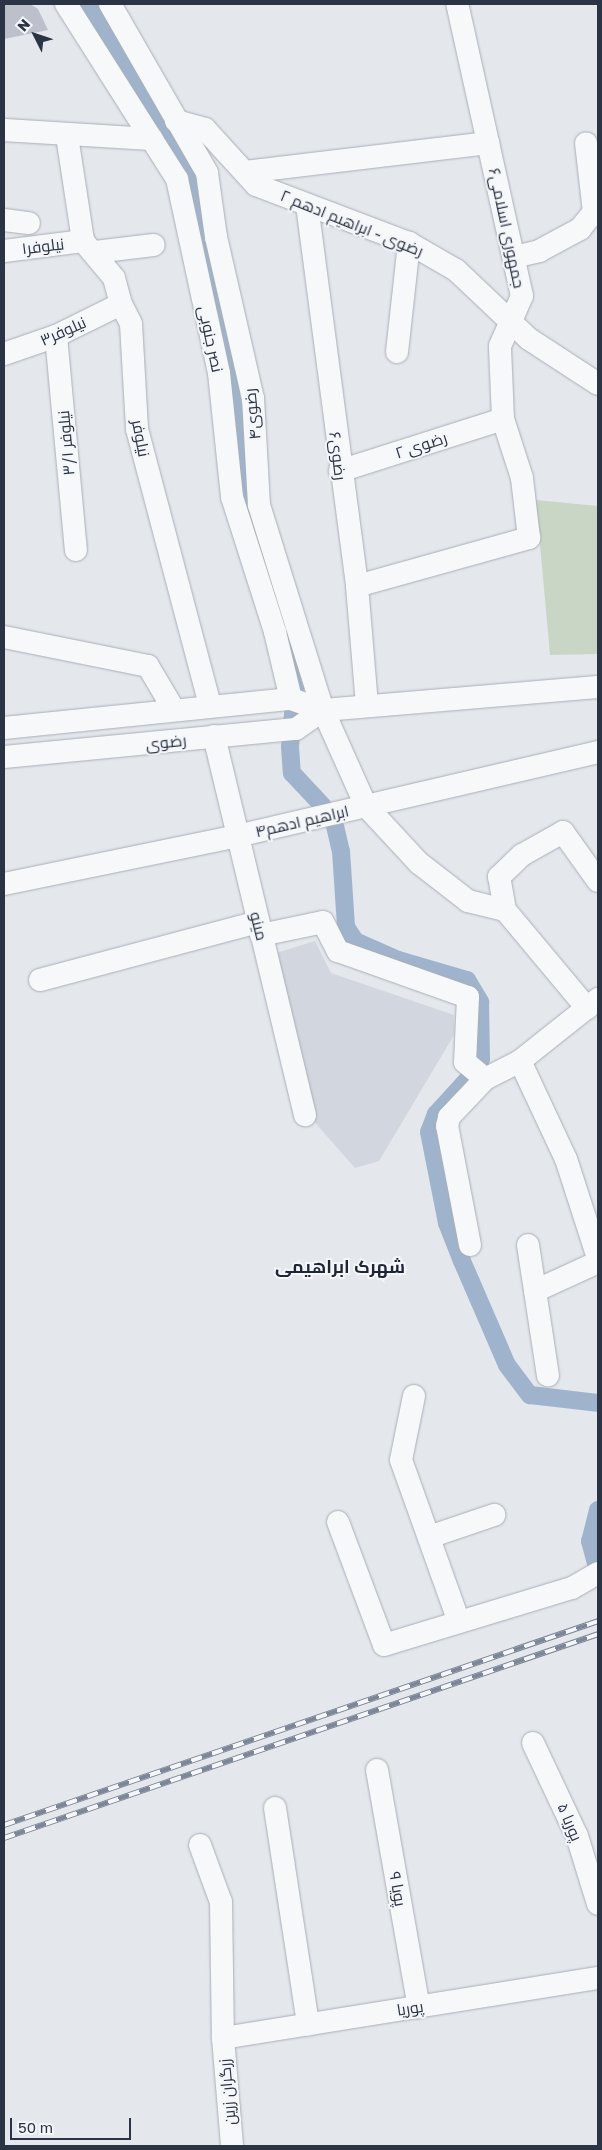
<!DOCTYPE html>
<html>
<head>
<meta charset="utf-8">
<style>
  body { margin:0 }
  #map { position:relative; width:602px; height:2150px; overflow:hidden; background:#e4e7ec; font-family:"Golos Text",Cairo,sans-serif }
  div>[style] { position:absolute }
  .built>* { inset:0; background:#d2d6de }
  .green>* { inset:0; background:#c9d6c5 }
  .canal>* { height:18px; margin:-9px; padding:0 9px; transform-origin:9px; border-radius:9px; background:#9fb4cc }
  .building>* { inset:0; background:#bbc0ca }
  .roads { filter:drop-shadow(0 0 1px #a9aeb7) drop-shadow(0 0 1px #a9aeb7) }
  .minor>* { height:22px; margin:-11px; padding:0 11px; transform-origin:11px; border-radius:11px; background:#f7f8fa }
  .rail>* { height:5.5px; margin-top:-2.75px; transform-origin:0; background:repeating-linear-gradient(90deg,#f4f6f9 0 11px,#7d8696 0 22px); box-sizing:border-box; border-block:1px solid #7d8696 }
  span { translate:-50% -50%; white-space:nowrap; text-align:center; line-height:1.15; -webkit-text-stroke:4px #f4f6f9; paint-order:stroke }
  .street-label { font-size:16px; color:#2b3445 }
  .neighbourhood-label { font-size:18px; color:#1d2536; font-weight:700 }
  .frame { position:absolute; inset:0; border:5px solid #2b3445; pointer-events:none }
  .north { position:absolute; left:10px; top:10px; width:50px; height:50px; -webkit-text-stroke:4px #f4f6f9; paint-order:stroke; rotate:311deg; font-size:14px; font-weight:700; line-height:20px; text-align:center; color:#2b3445 }
  .north::after { content:''; display:block; margin:auto; width:18px; height:22px; background:#2b3445; clip-path:polygon(50% 0,100% 100%,50% 72%,0 100%) }
  .scale { position:absolute; left:10px; top:2118px; width:121px; height:22px; box-sizing:border-box; border:2px solid #2b3445; border-top:0; padding-left:6px; font-size:15px; line-height:18px; white-space:nowrap; color:#2b3445; -webkit-text-stroke:4px #f4f6f9; paint-order:stroke }
</style>
</head>
<body>
<div id="map">
  <div class="built">
    <i style="clip-path:polygon(315px 941px,331px 973px,454px 1015px,454px 1035px,379px 1161px,355px 1168px,310px 1117px,270px 955px)"></i>
  </div>
  <div class="green">
    <i style="clip-path:polygon(536px 500px,598px 506px,598px 654px,550px 655px)"></i>
  </div>
  <div class="canal">
    <i style="left:87px;top:4px;width:205px;rotate:58.6deg"></i>
    <i style="left:194px;top:179px;width:330px;rotate:80.2deg"></i>
    <i style="left:287px;top:626px;width:58px;rotate:81deg"></i>
    <i style="left:296px;top:683px;width:64px;rotate:95.4deg"></i>
    <i style="left:290px;top:747px;width:26px;rotate:86deg"></i>
    <i style="left:292px;top:773px;width:45px;rotate:46.8deg"></i>
    <i style="left:335px;top:826px;width:26px;rotate:77deg"></i>
    <i style="left:341px;top:851px;width:76px;rotate:86.2deg"></i>
    <i style="left:346px;top:927px;width:17px;rotate:57deg"></i>
    <i style="left:355px;top:941px;width:47px;rotate:23.8deg"></i>
    <i style="left:398px;top:960px;width:72px;rotate:16.2deg"></i>
    <i style="left:467px;top:980px;width:26px;rotate:59deg"></i>
    <i style="left:480px;top:1002px;width:58px;rotate:89deg"></i>
    <i style="left:467px;top:1080px;width:46px;rotate:132.4deg"></i>
    <i style="left:436px;top:1114px;width:19px;rotate:111deg"></i>
    <i style="left:429px;top:1132px;width:93px;rotate:78.8deg"></i>
    <i style="left:447px;top:1223px;width:41px;rotate:68.5deg"></i>
    <i style="left:462px;top:1261px;width:113px;rotate:66.6deg"></i>
    <i style="left:507px;top:1365px;width:38px;rotate:53deg"></i>
    <i style="left:530px;top:1395px;width:68px;rotate:6.7deg"></i>
    <i style="left:598px;top:1510px;width:32px;rotate:104deg"></i>
    <i style="left:590px;top:1541px;width:31px;rotate:75deg"></i>
  </div>
  <div class="building">
    <i style="clip-path:polygon(4px 4px,30px 4px,38px 9px,48px 30px,4px 39px)"></i>
  </div>
  <div class="roads">
    <div class="minor">
      <i style="left:66px;top:4px;width:207px;rotate:57.6deg"></i>
      <i style="left:177px;top:179px;width:198px;rotate:77.8deg"></i>
      <i style="left:219px;top:373px;width:125px;rotate:84deg"></i>
      <i style="left:232px;top:497px;width:142px;rotate:72.3deg"></i>
      <i style="left:275px;top:632px;width:69px;rotate:76.6deg"></i>
      <i style="left:110px;top:4px;width:195px;rotate:60.1deg"></i>
      <i style="left:207px;top:173px;width:65px;rotate:82deg"></i>
      <i style="left:216px;top:237px;width:165px;rotate:77.1deg"></i>
      <i style="left:253px;top:398px;width:107px;rotate:86.8deg"></i>
      <i style="left:259px;top:505px;width:215px;rotate:72.7deg"></i>
      <i style="left:323px;top:710px;width:105px;rotate:65.9deg"></i>
      <i style="left:366px;top:806px;width:78px;rotate:47.1deg"></i>
      <i style="left:419px;top:863px;width:62px;rotate:37.8deg"></i>
      <i style="left:468px;top:901px;width:38px;rotate:14deg"></i>
      <i style="left:505px;top:910px;width:128px;rotate:50.1deg"></i>
      <i style="left:176px;top:121px;width:30px;rotate:15deg"></i>
      <i style="left:205px;top:129px;width:76px;rotate:47.7deg"></i>
      <i style="left:256px;top:185px;width:164px;rotate:20.8deg"></i>
      <i style="left:409px;top:243px;width:54px;rotate:29.9deg"></i>
      <i style="left:456px;top:270px;width:100px;rotate:43.4deg"></i>
      <i style="left:529px;top:339px;width:82px;rotate:33.1deg"></i>
      <i style="left:4px;top:130px;width:148px;rotate:3.5deg"></i>
      <i style="left:67px;top:136px;width:106px;rotate:81.3deg"></i>
      <i style="left:83px;top:241px;width:48px;rotate:50deg"></i>
      <i style="left:114px;top:278px;width:27px;rotate:75deg"></i>
      <i style="left:121px;top:304px;width:22px;rotate:63deg"></i>
      <i style="left:131px;top:324px;width:105px;rotate:86.7deg"></i>
      <i style="left:137px;top:429px;width:286px;rotate:75.2deg"></i>
      <i style="left:245px;top:172px;width:245px;rotate:-6.8deg"></i>
      <i style="left:307px;top:205px;width:384px;rotate:82.5deg"></i>
      <i style="left:357px;top:586px;width:120px;rotate:85.2deg"></i>
      <i style="left:4px;top:220px;width:25px;rotate:7deg"></i>
      <i style="left:4px;top:251px;width:80px;rotate:-7.2deg"></i>
      <i style="left:95px;top:252px;width:59px;rotate:-6.8deg"></i>
      <i style="left:514px;top:257px;width:26px;rotate:-13deg"></i>
      <i style="left:539px;top:251px;width:47px;rotate:-28.2deg"></i>
      <i style="left:580px;top:229px;width:22px;rotate:-51deg"></i>
      <i style="left:594px;top:212px;width:69px;rotate:-96.6deg"></i>
      <i style="left:56px;top:336px;width:215px;rotate:84.7deg"></i>
      <i style="left:397px;top:352px;width:110px;rotate:-83.7deg"></i>
      <i style="left:4px;top:354px;width:55px;rotate:-19.1deg"></i>
      <i style="left:56px;top:336px;width:72px;rotate:-26.2deg"></i>
      <i style="left:340px;top:471px;width:171px;rotate:-17.7deg"></i>
      <i style="left:357px;top:586px;width:179px;rotate:-15.6deg"></i>
      <i style="left:529px;top:538px;width:60px;rotate:-96.7deg"></i>
      <i style="left:522px;top:478px;width:62px;rotate:-107.9deg"></i>
      <i style="left:503px;top:419px;width:73px;rotate:-92.4deg"></i>
      <i style="left:500px;top:346px;width:55px;rotate:-66.3deg"></i>
      <i style="left:522px;top:296px;width:299px;rotate:-102.5deg"></i>
      <i style="left:4px;top:637px;width:147px;rotate:11.4deg"></i>
      <i style="left:148px;top:666px;width:51px;rotate:59.4deg"></i>
      <i style="left:4px;top:728px;width:288px;rotate:-5.8deg"></i>
      <i style="left:291px;top:699px;width:34px;rotate:19deg"></i>
      <i style="left:323px;top:710px;width:276px;rotate:-4.8deg"></i>
      <i style="left:214px;top:736px;width:390px;rotate:76.5deg"></i>
      <i style="left:4px;top:757px;width:293px;rotate:-5.5deg"></i>
      <i style="left:296px;top:729px;width:33px;rotate:-35deg"></i>
      <i style="left:4px;top:884px;width:238px;rotate:-11.6deg"></i>
      <i style="left:237px;top:836px;width:371px;rotate:-13.1deg"></i>
      <i style="left:505px;top:910px;width:34px;rotate:-100deg"></i>
      <i style="left:499px;top:877px;width:32px;rotate:-44deg"></i>
      <i style="left:522px;top:855px;width:47px;rotate:-29.3deg"></i>
      <i style="left:563px;top:832px;width:60px;rotate:54.5deg"></i>
      <i style="left:261px;top:935px;width:63px;rotate:-11.8deg"></i>
      <i style="left:323px;top:922px;width:33px;rotate:63deg"></i>
      <i style="left:338px;top:951px;width:138px;rotate:19.5deg"></i>
      <i style="left:468px;top:997px;width:65px;rotate:92.6deg"></i>
      <i style="left:465px;top:1062px;width:26px;rotate:40deg"></i>
      <i style="left:485px;top:1079px;width:39px;rotate:-27deg"></i>
      <i style="left:520px;top:1061px;width:108px;rotate:64.9deg"></i>
      <i style="left:566px;top:1159px;width:104px;rotate:72.1deg"></i>
      <i style="left:40px;top:980px;width:226px;rotate:-14.9deg"></i>
      <i style="left:520px;top:1061px;width:100px;rotate:-38.5deg"></i>
      <i style="left:470px;top:1245px;width:121px;rotate:-100.9deg"></i>
      <i style="left:447px;top:1126px;width:9px;rotate:-77deg"></i>
      <i style="left:449px;top:1117px;width:52px;rotate:-46.5deg"></i>
      <i style="left:528px;top:1245px;width:132px;rotate:81.3deg"></i>
      <i style="left:535px;top:1291px;width:69px;rotate:-24.7deg"></i>
      <i style="left:414px;top:1396px;width:65px;rotate:101.5deg"></i>
      <i style="left:401px;top:1460px;width:172px;rotate:70.3deg"></i>
      <i style="left:338px;top:1522px;width:131px;rotate:69.5deg"></i>
      <i style="left:384px;top:1645px;width:196px;rotate:-16.9deg"></i>
      <i style="left:572px;top:1588px;width:30px;rotate:-30deg"></i>
      <i style="left:429px;top:1537px;width:69px;rotate:-18.7deg"></i>
      <i style="left:533px;top:1743px;width:103px;rotate:64.7deg"></i>
      <i style="left:577px;top:1836px;width:71px;rotate:72.8deg"></i>
      <i style="left:377px;top:1770px;width:241px;rotate:80deg"></i>
      <i style="left:275px;top:1808px;width:219px;rotate:81.3deg"></i>
      <i style="left:200px;top:1845px;width:61px;rotate:69.8deg"></i>
      <i style="left:221px;top:1902px;width:136px;rotate:89.2deg"></i>
      <i style="left:223px;top:2038px;width:108px;rotate:85.2deg"></i>
      <i style="left:223px;top:2038px;width:380px;rotate:-9.1deg"></i>
    </div>
  </div>
  <div class="rail">
    <i style="left:4px;top:1825px;width:628px;rotate:-18.95deg"></i>
    <i style="left:4px;top:1838px;width:628px;rotate:-18.95deg"></i>
  </div>
  <div class="street-label">
    <span style="left:352px;top:223px;rotate:22deg">رضوی - ابراهیم ادهم ۲</span>
    <span style="left:507px;top:228px;rotate:78deg">جمهوری اسلامی۶</span>
    <span style="left:43px;top:246px;rotate:-7deg">نیلوفر۱</span>
    <span style="left:63px;top:331px;rotate:-24deg">نیلوفر۳</span>
    <span style="left:211px;top:339px;rotate:78deg">نصر جنوبی</span>
    <span style="left:252px;top:414px;rotate:-96deg">رضوی۴</span>
    <span style="left:141px;top:438px;rotate:79deg">نیلوفر</span>
    <span style="left:66px;top:443px;rotate:-95deg">نیلوفر ۳/۱</span>
    <span style="left:421px;top:445px;rotate:-18deg">رضوی ۲</span>
    <span style="left:338px;top:456px;rotate:83deg">رضوی۶</span>
    <span style="left:166px;top:742px;rotate:-6deg">رضوی</span>
    <span style="left:302px;top:821px;rotate:-13deg">ابراهیم ادهم۴</span>
    <span style="left:259px;top:926px;rotate:76deg">مینو</span>
    <span style="left:570px;top:1822px;rotate:67deg">پوریا ۵</span>
    <span style="left:398px;top:1889px;rotate:80deg">پویا ۹</span>
    <span style="left:410px;top:2008px;rotate:-9deg">پوریا</span>
    <span style="left:227px;top:2092px;rotate:-95deg">زرگران زرین</span>
  </div>
  <div class="neighbourhood-label">
    <span style="left:340px;top:1266px">شهرک ابراهیمی</span>
  </div>
  <div class="frame"></div>
  <div class="north">N</div>
  <div class="scale">50 m</div>
</div>
</body>
</html>
